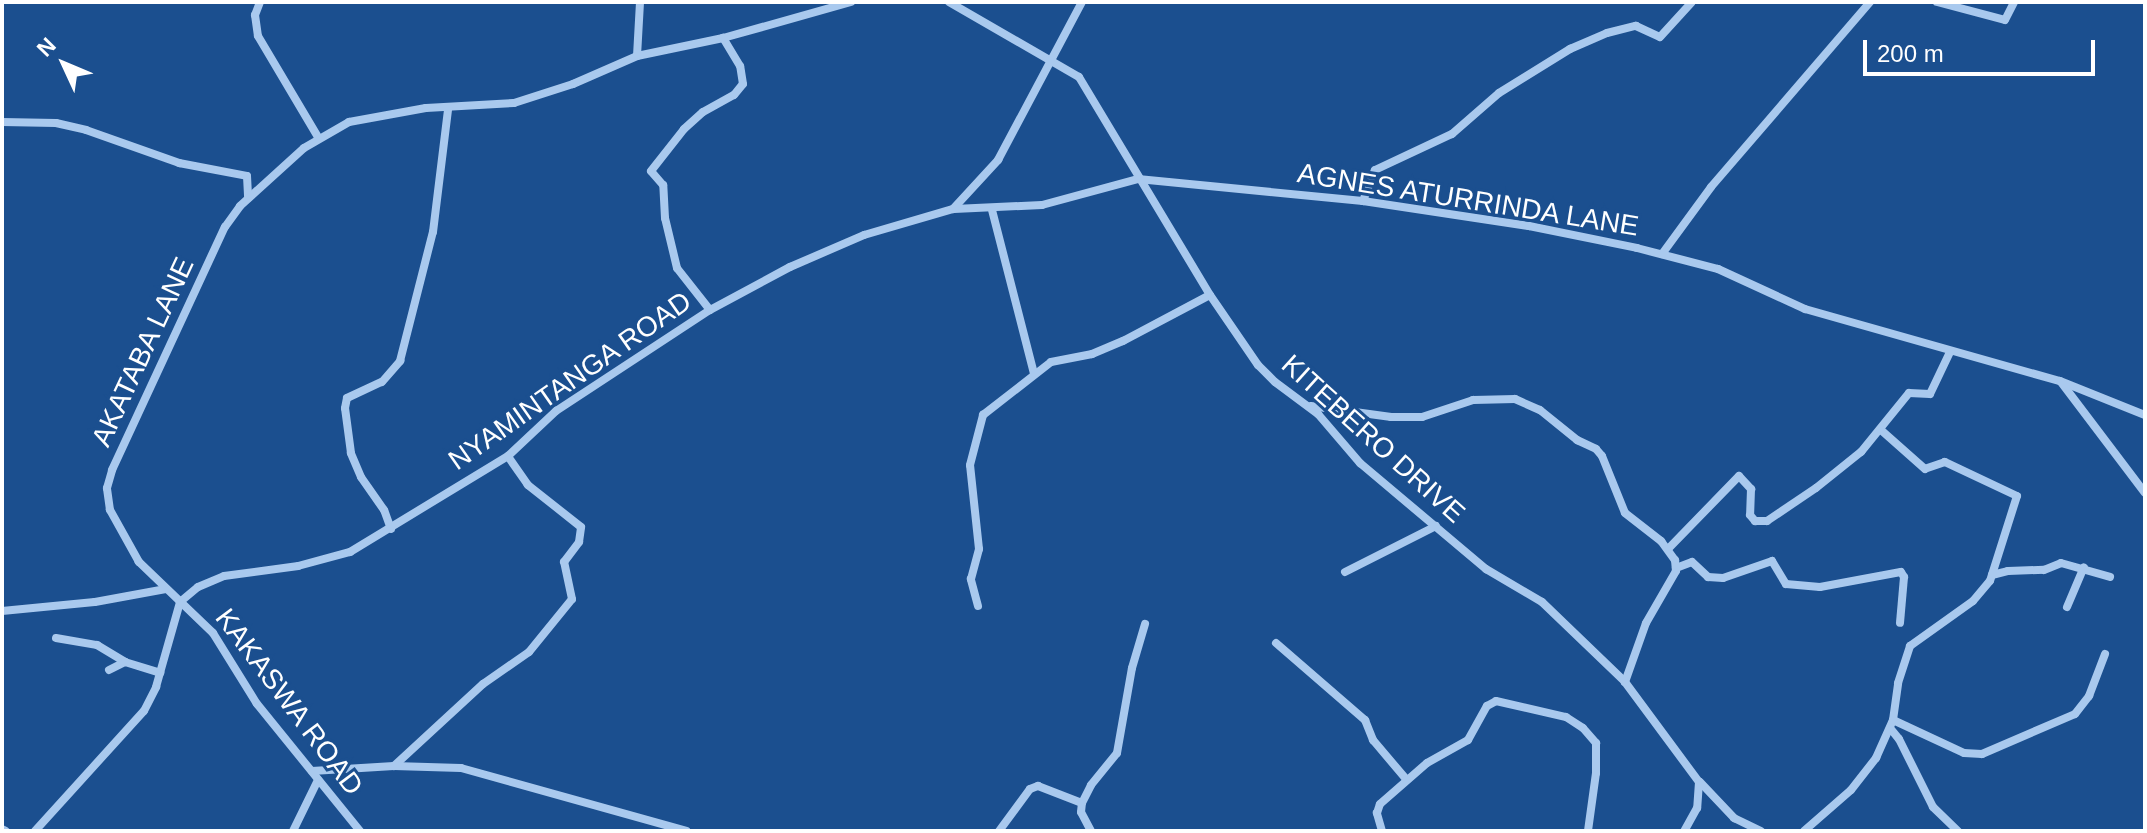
<!DOCTYPE html>
<html>
<head>
<meta charset="utf-8">
<style>
  body { margin:0 }
  #map { position:relative; width:2147px; height:833px; overflow:hidden; background:#1b4f8f; font-family:Arial,sans-serif }
  div>[style] { position:absolute }
  .minor>* { height:8px; margin:-4px; padding:0 4px; transform-origin:4px; border-radius:4px; background:#a9c9ee }
  span { translate:-50% -50%; white-space:nowrap; text-align:center; line-height:1.15; -webkit-text-stroke:6px #1b4f8f; paint-order:stroke }
  .street-label { font-size:28px; color:#fff }
  .frame { position:absolute; inset:0; border:4px solid #fff; pointer-events:none }
  .north { position:absolute; left:24px; top:24px; width:80px; height:80px; -webkit-text-stroke:6px #1b4f8f; paint-order:stroke; rotate:314deg; font-size:22px; font-weight:700; line-height:32px; text-align:center; color:#fff }
  .north::after { content:''; display:block; margin:auto; width:28px; height:36px; background:#fff; clip-path:polygon(50% 0,100% 100%,50% 72%,0 100%) }
  .scale { position:absolute; left:1863px; top:40px; width:232px; height:36px; box-sizing:border-box; border:4px solid #fff; border-top:0; padding-left:10px; font-size:24px; line-height:28px; white-space:nowrap; color:#fff; -webkit-text-stroke:6px #1b4f8f; paint-order:stroke }
</style>
</head>
<body>
<div id="map">
  <div class="minor">
    <i style="left:260px;top:2px;width:14px;rotate:111deg"></i>
    <i style="left:255px;top:15px;width:21px;rotate:82deg"></i>
    <i style="left:258px;top:36px;width:117px;rotate:59.3deg"></i>
    <i style="left:949px;top:2px;width:150px;rotate:30deg"></i>
    <i style="left:1079px;top:77px;width:254px;rotate:59deg"></i>
    <i style="left:1210px;top:295px;width:85px;rotate:55.6deg"></i>
    <i style="left:1258px;top:365px;width:24px;rotate:45deg"></i>
    <i style="left:1275px;top:382px;width:54px;rotate:36.7deg"></i>
    <i style="left:1318px;top:414px;width:65px;rotate:49.4deg"></i>
    <i style="left:1360px;top:463px;width:165px;rotate:40.1deg"></i>
    <i style="left:1486px;top:569px;width:65px;rotate:30.5deg"></i>
    <i style="left:1542px;top:602px;width:115px;rotate:43.9deg"></i>
    <i style="left:1625px;top:682px;width:124px;rotate:53.5deg"></i>
    <i style="left:1699px;top:782px;width:26px;rotate:94deg"></i>
    <i style="left:1697px;top:808px;width:26px;rotate:119deg"></i>
    <i style="left:1937px;top:2px;width:70px;rotate:14.8deg"></i>
    <i style="left:2005px;top:20px;width:20px;rotate:-63deg"></i>
    <i style="left:637px;top:56px;width:54px;rotate:-86.8deg"></i>
    <i style="left:2px;top:122px;width:54px;rotate:1.1deg"></i>
    <i style="left:56px;top:123px;width:31px;rotate:13deg"></i>
    <i style="left:86px;top:130px;width:99px;rotate:19.5deg"></i>
    <i style="left:179px;top:163px;width:69px;rotate:10.8deg"></i>
    <i style="left:247px;top:176px;width:22px;rotate:87deg"></i>
    <i style="left:1363px;top:201px;width:33px;rotate:-69deg"></i>
    <i style="left:1375px;top:170px;width:85px;rotate:-25.1deg"></i>
    <i style="left:1452px;top:134px;width:62px;rotate:-41.1deg"></i>
    <i style="left:1499px;top:93px;width:84px;rotate:-31.8deg"></i>
    <i style="left:1570px;top:49px;width:40px;rotate:-23.4deg"></i>
    <i style="left:1607px;top:33px;width:30px;rotate:-14deg"></i>
    <i style="left:1636px;top:26px;width:26px;rotate:25deg"></i>
    <i style="left:1660px;top:37px;width:47px;rotate:-47.6deg"></i>
    <i style="left:954px;top:209px;width:88px;rotate:-2.6deg"></i>
    <i style="left:1042px;top:205px;width:99px;rotate:-15.2deg"></i>
    <i style="left:1138px;top:179px;width:226px;rotate:5.6deg"></i>
    <i style="left:1363px;top:201px;width:168px;rotate:8.6deg"></i>
    <i style="left:1529px;top:226px;width:110px;rotate:11.5deg"></i>
    <i style="left:1637px;top:248px;width:84px;rotate:14.5deg"></i>
    <i style="left:1718px;top:269px;width:96px;rotate:24.7deg"></i>
    <i style="left:1805px;top:309px;width:265px;rotate:15.8deg"></i>
    <i style="left:2060px;top:381px;width:92px;rotate:21.8deg"></i>
    <i style="left:992px;top:210px;width:169px;rotate:75.6deg"></i>
    <i style="left:1662px;top:254px;width:83px;rotate:-53.8deg"></i>
    <i style="left:1711px;top:187px;width:244px;rotate:-49.3deg"></i>
    <i style="left:710px;top:310px;width:53px;rotate:-128.2deg"></i>
    <i style="left:677px;top:268px;width:51px;rotate:-103.5deg"></i>
    <i style="left:665px;top:218px;width:33px;rotate:-93deg"></i>
    <i style="left:663px;top:185px;width:18px;rotate:-131deg"></i>
    <i style="left:651px;top:171px;width:53px;rotate:-51.8deg"></i>
    <i style="left:684px;top:129px;width:25px;rotate:-42deg"></i>
    <i style="left:703px;top:112px;width:35px;rotate:-29deg"></i>
    <i style="left:734px;top:95px;width:14px;rotate:-51deg"></i>
    <i style="left:743px;top:84px;width:18px;rotate:-99deg"></i>
    <i style="left:740px;top:66px;width:33px;rotate:-121deg"></i>
    <i style="left:2061px;top:382px;width:139px;rotate:52.9deg"></i>
    <i style="left:1311px;top:406px;width:81px;rotate:7.8deg"></i>
    <i style="left:1391px;top:417px;width:31px"></i>
    <i style="left:1422px;top:417px;width:54px;rotate:-18.4deg"></i>
    <i style="left:1473px;top:400px;width:42px;rotate:-1.4deg"></i>
    <i style="left:1515px;top:399px;width:27px;rotate:24deg"></i>
    <i style="left:1540px;top:410px;width:48px;rotate:39deg"></i>
    <i style="left:1577px;top:440px;width:21px;rotate:25deg"></i>
    <i style="left:1596px;top:449px;width:9px;rotate:49deg"></i>
    <i style="left:1602px;top:456px;width:61px;rotate:68deg"></i>
    <i style="left:1625px;top:513px;width:46px;rotate:37.9deg"></i>
    <i style="left:1661px;top:541px;width:24px;rotate:54deg"></i>
    <i style="left:1675px;top:560px;width:11px;rotate:85deg"></i>
    <i style="left:1676px;top:571px;width:60px;rotate:120deg"></i>
    <i style="left:1646px;top:623px;width:63px;rotate:109.6deg"></i>
    <i style="left:391px;top:529px;width:20px;rotate:-110deg"></i>
    <i style="left:384px;top:510px;width:40px;rotate:-124.9deg"></i>
    <i style="left:361px;top:477px;width:26px;rotate:-113deg"></i>
    <i style="left:351px;top:453px;width:45px;rotate:-97.6deg"></i>
    <i style="left:345px;top:408px;width:10px;rotate:-79deg"></i>
    <i style="left:347px;top:398px;width:38px;rotate:-25deg"></i>
    <i style="left:382px;top:382px;width:28px;rotate:-49deg"></i>
    <i style="left:400px;top:361px;width:133px;rotate:-75.7deg"></i>
    <i style="left:433px;top:232px;width:124px;rotate:-83deg"></i>
    <i style="left:1668px;top:549px;width:102px;rotate:-45.8deg"></i>
    <i style="left:1739px;top:476px;width:18px;rotate:47deg"></i>
    <i style="left:1751px;top:489px;width:26px;rotate:92deg"></i>
    <i style="left:1750px;top:515px;width:8px;rotate:50deg"></i>
    <i style="left:1755px;top:521px;width:12px"></i>
    <i style="left:1767px;top:521px;width:59px;rotate:-34deg"></i>
    <i style="left:1816px;top:488px;width:58px;rotate:-38.7deg"></i>
    <i style="left:1861px;top:452px;width:76px;rotate:-50.9deg"></i>
    <i style="left:1909px;top:393px;width:21px;rotate:3deg"></i>
    <i style="left:1930px;top:394px;width:47px;rotate:-64.5deg"></i>
    <i style="left:1676px;top:568px;width:17px;rotate:-21deg"></i>
    <i style="left:1692px;top:562px;width:22px;rotate:43deg"></i>
    <i style="left:1708px;top:577px;width:15px;rotate:4deg"></i>
    <i style="left:1723px;top:578px;width:52px;rotate:-19.1deg"></i>
    <i style="left:1772px;top:561px;width:27px;rotate:59deg"></i>
    <i style="left:1786px;top:584px;width:34px;rotate:5deg"></i>
    <i style="left:1820px;top:587px;width:82px;rotate:-10.5deg"></i>
    <i style="left:1901px;top:572px;width:6px;rotate:59deg"></i>
    <i style="left:1904px;top:577px;width:46px;rotate:95deg"></i>
    <i style="left:1345px;top:572px;width:102px;rotate:-26.8deg"></i>
    <i style="left:1992px;top:575px;width:16px;rotate:-14deg"></i>
    <i style="left:2008px;top:571px;width:36px;rotate:-2deg"></i>
    <i style="left:2044px;top:570px;width:18px;rotate:-22deg"></i>
    <i style="left:2061px;top:563px;width:51px;rotate:15.9deg"></i>
    <i style="left:978px;top:606px;width:28px;rotate:-105deg"></i>
    <i style="left:971px;top:579px;width:31px;rotate:-75deg"></i>
    <i style="left:979px;top:549px;width:84px;rotate:-96.1deg"></i>
    <i style="left:970px;top:465px;width:52px;rotate:-75.4deg"></i>
    <i style="left:983px;top:415px;width:86px;rotate:-37.9deg"></i>
    <i style="left:1051px;top:362px;width:42px;rotate:-11deg"></i>
    <i style="left:1092px;top:354px;width:34px;rotate:-23deg"></i>
    <i style="left:1123px;top:341px;width:98px;rotate:-27.9deg"></i>
    <i style="left:2067px;top:607px;width:43px;rotate:-67deg"></i>
    <i style="left:2px;top:611px;width:93px;rotate:-5.5deg"></i>
    <i style="left:95px;top:602px;width:72px;rotate:-10.4deg"></i>
    <i style="left:56px;top:638px;width:42px;rotate:9.7deg"></i>
    <i style="left:97px;top:645px;width:33px;rotate:31deg"></i>
    <i style="left:1276px;top:643px;width:118px;rotate:40.9deg"></i>
    <i style="left:1365px;top:720px;width:22px;rotate:68deg"></i>
    <i style="left:1373px;top:740px;width:51px;rotate:49.8deg"></i>
    <i style="left:109px;top:670px;width:18px;rotate:-27deg"></i>
    <i style="left:125px;top:662px;width:37px;rotate:17deg"></i>
    <i style="left:1893px;top:720px;width:78px;rotate:24.9deg"></i>
    <i style="left:1964px;top:753px;width:18px;rotate:3deg"></i>
    <i style="left:1982px;top:754px;width:101px;rotate:-23.3deg"></i>
    <i style="left:2075px;top:714px;width:23px;rotate:-52deg"></i>
    <i style="left:2089px;top:696px;width:45px;rotate:-69.1deg"></i>
    <i style="left:1890px;top:728px;width:14px;rotate:51deg"></i>
    <i style="left:1899px;top:739px;width:76px;rotate:63.4deg"></i>
    <i style="left:1933px;top:807px;width:35px;rotate:44deg"></i>
    <i style="left:394px;top:766px;width:121px;rotate:-42.7deg"></i>
    <i style="left:483px;top:684px;width:56px;rotate:-34.8deg"></i>
    <i style="left:529px;top:652px;width:68px;rotate:-50.9deg"></i>
    <i style="left:572px;top:599px;width:38px;rotate:-102deg"></i>
    <i style="left:564px;top:562px;width:25px;rotate:-53deg"></i>
    <i style="left:579px;top:542px;width:15px;rotate:-82deg"></i>
    <i style="left:581px;top:527px;width:68px;rotate:-141.6deg"></i>
    <i style="left:528px;top:485px;width:35px;rotate:-125deg"></i>
    <i style="left:312px;top:771px;width:82px;rotate:-3.5deg"></i>
    <i style="left:394px;top:766px;width:67px;rotate:1.7deg"></i>
    <i style="left:461px;top:768px;width:234px;rotate:15.6deg"></i>
    <i style="left:1700px;top:782px;width:50px;rotate:46.6deg"></i>
    <i style="left:1734px;top:818px;width:30px;rotate:26deg"></i>
    <i style="left:2px;top:829px;width:4px;rotate:27deg"></i>
    <i style="left:35px;top:831px;width:162px;rotate:-47.8deg"></i>
    <i style="left:144px;top:711px;width:27px;rotate:-63deg"></i>
    <i style="left:156px;top:687px;width:88px;rotate:-74.2deg"></i>
    <i style="left:180px;top:602px;width:23px;rotate:-40deg"></i>
    <i style="left:198px;top:587px;width:28px;rotate:-23deg"></i>
    <i style="left:224px;top:576px;width:75px;rotate:-7.7deg"></i>
    <i style="left:298px;top:566px;width:54px;rotate:-15.1deg"></i>
    <i style="left:350px;top:552px;width:185px;rotate:-31.3deg"></i>
    <i style="left:508px;top:456px;width:66px;rotate:-43.2deg"></i>
    <i style="left:556px;top:411px;width:184px;rotate:-33.3deg"></i>
    <i style="left:710px;top:310px;width:91px;rotate:-28.3deg"></i>
    <i style="left:790px;top:267px;width:81px;rotate:-23.4deg"></i>
    <i style="left:864px;top:235px;width:93px;rotate:-16.3deg"></i>
    <i style="left:953px;top:209px;width:67px;rotate:-47.4deg"></i>
    <i style="left:998px;top:160px;width:179px;rotate:-62deg"></i>
    <i style="left:293px;top:831px;width:57px;rotate:-63.9deg"></i>
    <i style="left:360px;top:831px;width:164px;rotate:-129deg"></i>
    <i style="left:257px;top:704px;width:84px;rotate:-121.8deg"></i>
    <i style="left:213px;top:633px;width:103px;rotate:-136.2deg"></i>
    <i style="left:139px;top:562px;width:60px;rotate:-119.1deg"></i>
    <i style="left:110px;top:510px;width:22px;rotate:-98deg"></i>
    <i style="left:107px;top:488px;width:19px;rotate:-74deg"></i>
    <i style="left:112px;top:470px;width:268px;rotate:-65.1deg"></i>
    <i style="left:225px;top:227px;width:26px;rotate:-54deg"></i>
    <i style="left:240px;top:206px;width:86px;rotate:-42.2deg"></i>
    <i style="left:304px;top:148px;width:52px;rotate:-30deg"></i>
    <i style="left:349px;top:122px;width:78px;rotate:-10.3deg"></i>
    <i style="left:426px;top:108px;width:88px;rotate:-3.3deg"></i>
    <i style="left:514px;top:103px;width:62px;rotate:-17.9deg"></i>
    <i style="left:573px;top:84px;width:70px;rotate:-23.6deg"></i>
    <i style="left:637px;top:56px;width:88px;rotate:-11.8deg"></i>
    <i style="left:723px;top:38px;width:133px;rotate:-15.7deg"></i>
    <i style="left:999px;top:831px;width:52px;rotate:-53.6deg"></i>
    <i style="left:1030px;top:789px;width:9px;rotate:-21deg"></i>
    <i style="left:1038px;top:786px;width:47px;rotate:21.1deg"></i>
    <i style="left:1091px;top:831px;width:21px;rotate:-118deg"></i>
    <i style="left:1081px;top:812px;width:9px;rotate:-84deg"></i>
    <i style="left:1082px;top:803px;width:20px;rotate:-63deg"></i>
    <i style="left:1091px;top:785px;width:41px;rotate:-50.9deg"></i>
    <i style="left:1117px;top:753px;width:86px;rotate:-80deg"></i>
    <i style="left:1132px;top:668px;width:46px;rotate:-73.5deg"></i>
    <i style="left:1382px;top:831px;width:19px;rotate:-106deg"></i>
    <i style="left:1377px;top:813px;width:9px;rotate:-72deg"></i>
    <i style="left:1380px;top:804px;width:62px;rotate:-41.1deg"></i>
    <i style="left:1427px;top:763px;width:47px;rotate:-29.3deg"></i>
    <i style="left:1468px;top:740px;width:39px;rotate:-61deg"></i>
    <i style="left:1487px;top:706px;width:10px;rotate:-29deg"></i>
    <i style="left:1496px;top:701px;width:72px;rotate:12.9deg"></i>
    <i style="left:1566px;top:717px;width:20px;rotate:33deg"></i>
    <i style="left:1583px;top:728px;width:20px;rotate:49deg"></i>
    <i style="left:1596px;top:743px;width:30px;rotate:90deg"></i>
    <i style="left:1596px;top:773px;width:59px;rotate:97.9deg"></i>
    <i style="left:1804px;top:831px;width:62px;rotate:-41.1deg"></i>
    <i style="left:1851px;top:790px;width:41px;rotate:-52deg"></i>
    <i style="left:1876px;top:758px;width:42px;rotate:-65.9deg"></i>
    <i style="left:1893px;top:720px;width:37px;rotate:-82deg"></i>
    <i style="left:1898px;top:683px;width:39px;rotate:-72deg"></i>
    <i style="left:1910px;top:646px;width:77px;rotate:-35.5deg"></i>
    <i style="left:1973px;top:601px;width:26px;rotate:-50deg"></i>
    <i style="left:1990px;top:581px;width:89px;rotate:-72.4deg"></i>
    <i style="left:2017px;top:496px;width:80px;rotate:-154.7deg"></i>
    <i style="left:1945px;top:462px;width:21px;rotate:161deg"></i>
    <i style="left:1925px;top:469px;width:60px;rotate:-138.4deg"></i>
  </div>
  <div class="street-label">
    <span style="left:1468px;top:200px;rotate:9deg">AGNES ATURRINDA LANE</span>
    <span style="left:143px;top:352px;rotate:-65deg">AKATABA LANE</span>
    <span style="left:570px;top:381px;rotate:-35deg">NYAMINTANGA ROAD</span>
    <span style="left:1373px;top:439px;rotate:42deg">KITEBERO DRIVE</span>
    <span style="left:289px;top:702px;rotate:53deg">KAKASWA ROAD</span>
  </div>
  <div class="frame"></div>
  <div class="north">N</div>
  <div class="scale">200 m</div>
</div>
</body>
</html>
